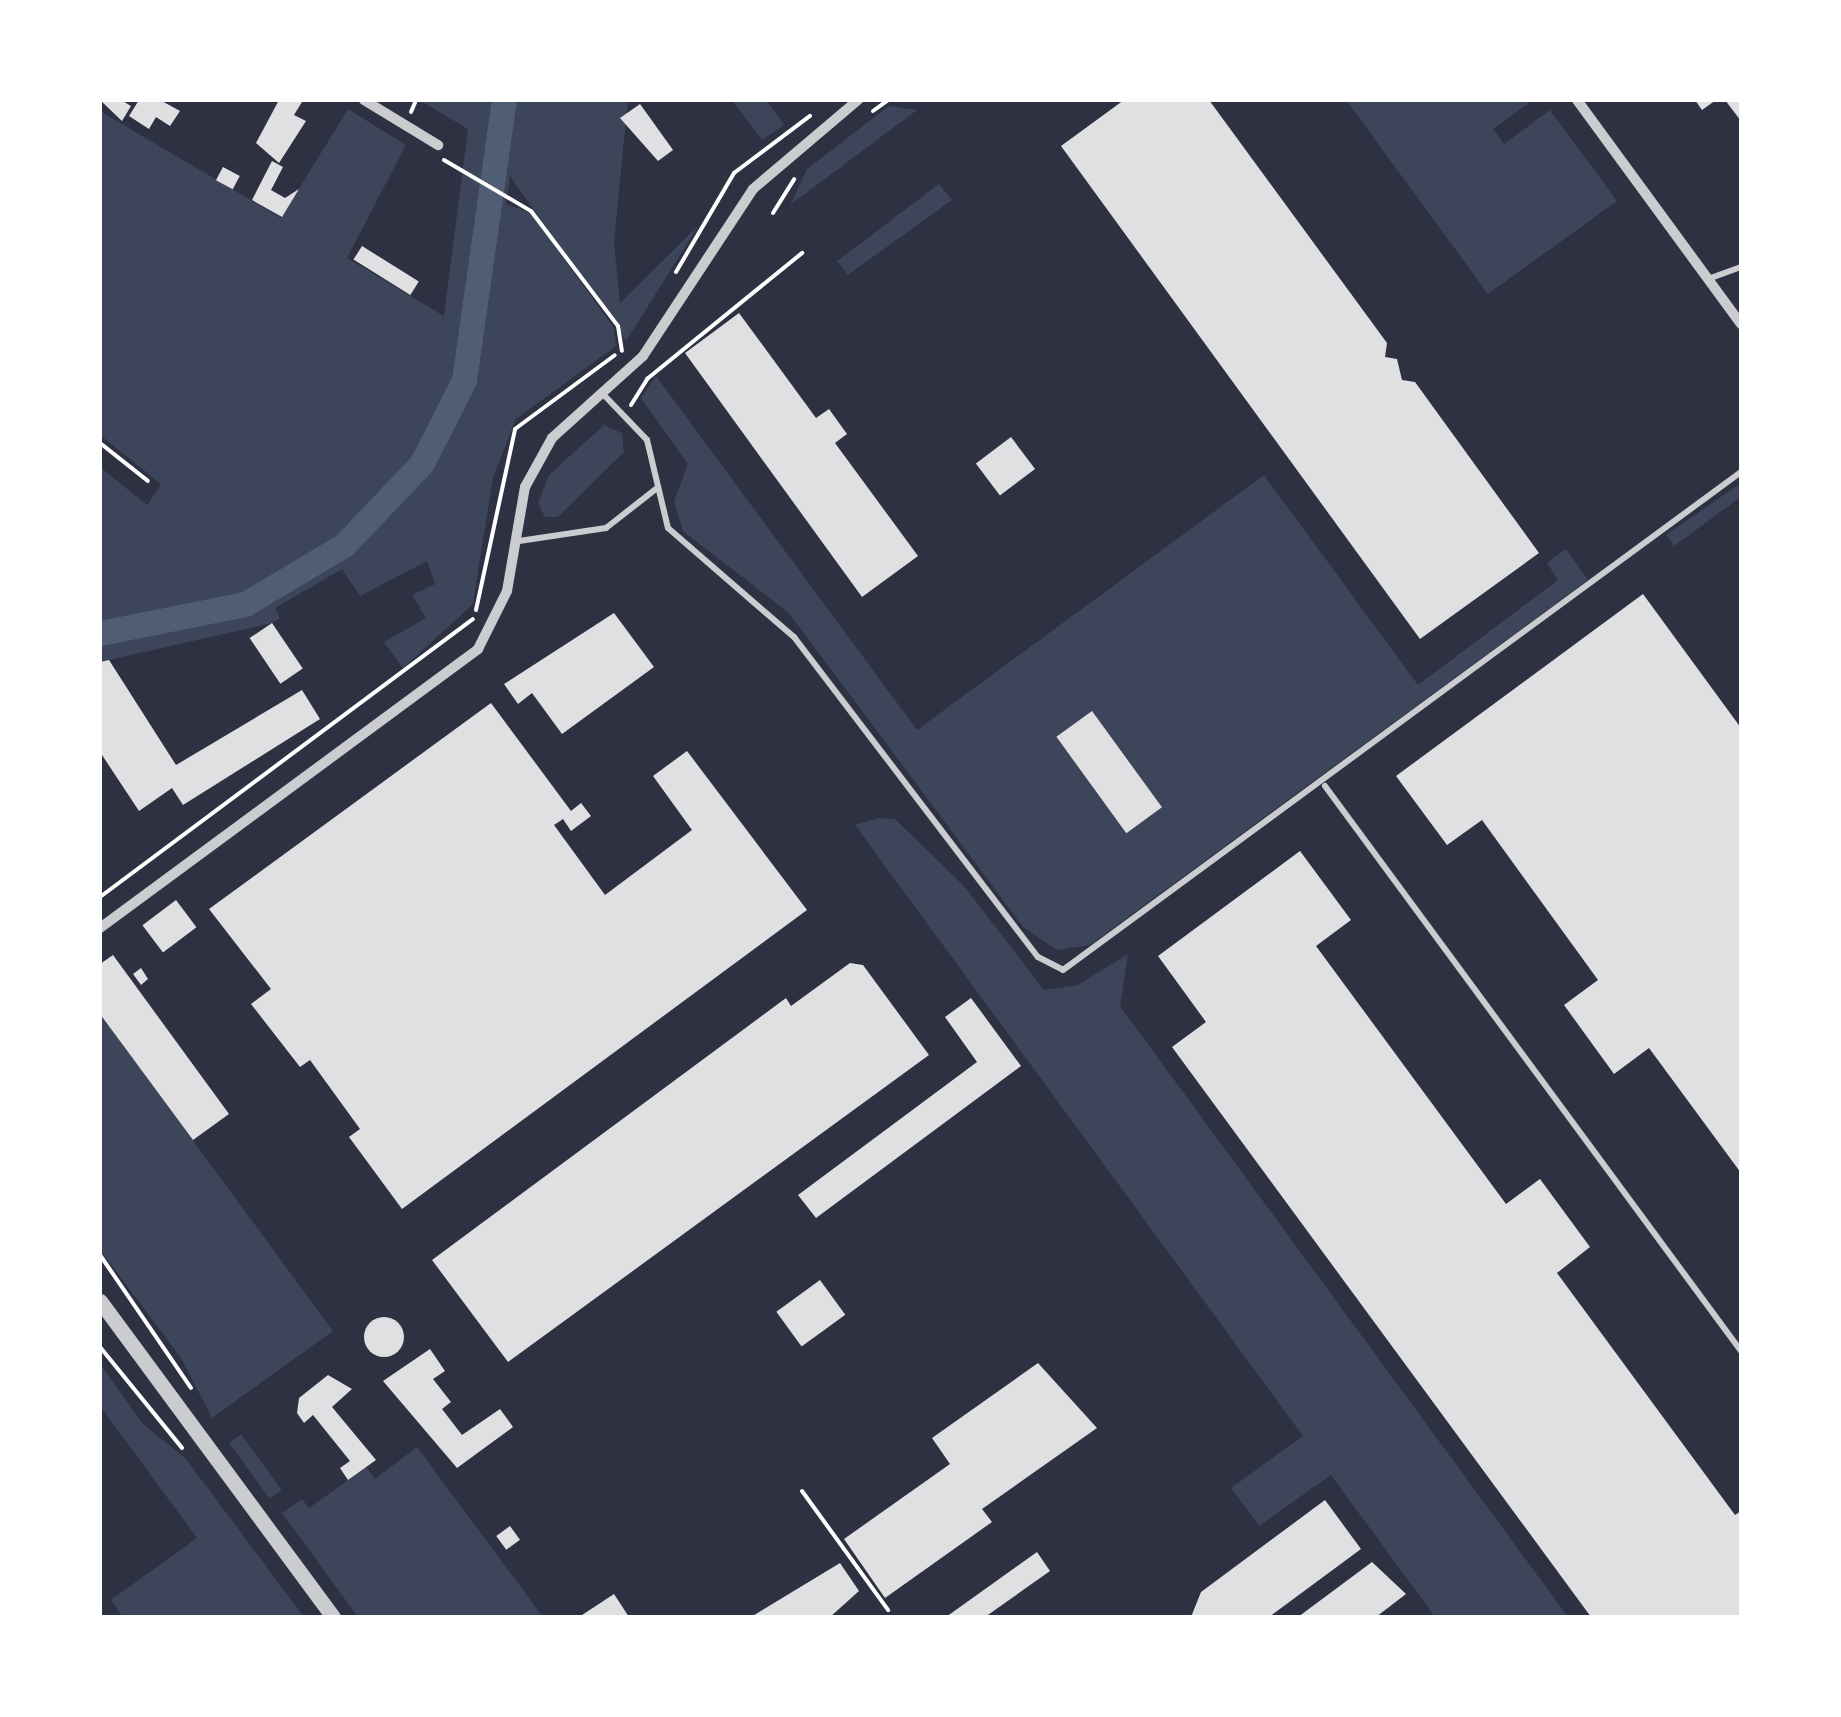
<!DOCTYPE html>
<html>
<head>
<meta charset="utf-8">
<style>
  body { margin:0 }
  #map { position:relative; width:1841px; height:1717px; overflow:hidden; background:#2d3142; font-family:Roboto,sans-serif }
  div>[style] { position:absolute }
  .green>* { inset:0; background:#3c4559; transform-origin:0 0 }
  .canal>* { height:25px; margin:-12.5px; padding:0 12.5px; transform-origin:12.5px; border-radius:12.5px; background:#4f5d75 }
  .building>* { inset:0; background:#e0e0e3; transform-origin:0 0 }
  .round { border-radius:50% }
  .path>* { height:4px; margin:-2px; padding:0 2px; transform-origin:2px; border-radius:2px; background:#fff }
  .service>* { height:6px; margin:-3px; padding:0 3px; transform-origin:3px; border-radius:3px; background:#caccd0 }
  .minor>* { height:10px; margin:-5px; padding:0 5px; transform-origin:5px; border-radius:5px; background:#caccd0 }
  .tertiary>* { height:15px; margin:-7.5px; padding:0 7.5px; transform-origin:7.5px; border-radius:7.5px; background:#caccd0 }
  span { translate:-50% -50%; white-space:nowrap; text-align:center; line-height:1.15; -webkit-text-stroke:9px #fff; paint-order:stroke }
  .frame { position:absolute; inset:0; border:102px solid #fff; pointer-events:none }
</style>
</head>
<body>
<div id="map">
  <div class="green">
    <i style="clip-path:polygon(419px 100px,628px 100px,614px 242px,620px 303px,699px 225px,626px 341px,510px 176px,506px 204px,531px 213px,614px 328px,616px 346px,516px 419px,493px 477px,473px 604px,403px 668px,384px 642px,426px 618px,412px 595px,435px 584px,427px 561px,360px 596px,342px 569px,275px 608px,280px 618px,272px 623px,100px 662px,100px 467px,147px 505px,161px 484px,100px 435px,100px 111px,281px 218px,348px 109px,406px 145px,347px 258px,444px 316px,468px 129px)"></i>
    <i style="clip-path:polygon(732px 100px,766px 100px,784px 125px,762px 140px)"></i>
    <i style="clip-path:polygon(1346px 100px,1533px 100px,1493px 129px,1504px 144px,1550px 110px,1617px 201px,1488px 294px)"></i>
    <i style="clip-path:polygon(889px 106px,917px 110px,790px 205px,807px 169px)"></i>
    <i style="clip-path:polygon(939px 184px,952px 200px,848px 275px,837px 261px)"></i>
    <i style="clip-path:polygon(656px 376px,917px 730px,1264px 475px,1418px 685px,1558px 580px,1547px 563px,1566px 549px,1588px 580px,1090px 945px,1057px 950px,1023px 927px,789px 613px,683px 531px,674px 501px,688px 464px,641px 398px)"></i>
    <i style="clip-path:polygon(604px 425px,622px 433px,624px 452px,558px 517px,545px 517px,538px 503px,549px 475px)"></i>
    <i style="clip-path:polygon(1741px 483px,1741px 497px,1674px 546px,1666px 535px)"></i>
    <i style="clip-path:polygon(879px 818px,895px 819px,964px 886px,1044px 990px,1078px 985px,1128px 954px,1120px 1006px,1568px 1617px,1435px 1617px,1331px 1475px,1259px 1526px,1231px 1488px,1303px 1436px,855px 825px)"></i>
    <i style="clip-path:polygon(100px 1014px,333px 1331px,212px 1418px,181px 1358px,100px 1250px)"></i>
    <i style="clip-path:polygon(100px 1364px,143px 1424px,186px 1459px,304px 1617px,123px 1617px,111px 1600px,197px 1538px,100px 1406px)"></i>
    <i style="left:241px;top:1434px;width:69px;height:15px;rotate:54deg"></i>
    <i style="clip-path:polygon(417px 1447px,543px 1617px,358px 1617px,282px 1513px,302px 1499px,309px 1508px,366px 1467px,375px 1479px)"></i>
  </div>
  <div class="canal">
    <i style="left:100px;top:633px;width:148px;rotate:-11.3deg"></i>
    <i style="left:245px;top:604px;width:115px;rotate:-30.8deg"></i>
    <i style="left:344px;top:545px;width:113px;rotate:-46.4deg"></i>
    <i style="left:422px;top:463px;width:93px;rotate:-63.2deg"></i>
    <i style="left:464px;top:380px;width:283px;rotate:-81.9deg"></i>
  </div>
  <div class="building">
    <i style="clip-path:polygon(100px 100px,121px 100px,131px 106px,122px 121px)"></i>
    <i style="clip-path:polygon(139px 100px,160px 100px,180px 111px,170px 126px,156px 117px,149px 129px,129px 116px)"></i>
    <i style="clip-path:polygon(279px 100px,302px 102px,294px 115px,306px 121px,279px 163px,256px 143px)"></i>
    <i style="clip-path:polygon(1124px 100px,1209px 100px,1387px 343px,1385px 357px,1397px 359px,1402px 380px,1415px 382px,1539px 553px,1420px 639px,1061px 146px)"></i>
    <i style="clip-path:polygon(1695px 100px,1716px 100px,1702px 110px)"></i>
    <i style="clip-path:polygon(1725px 100px,1741px 100px,1741px 121px)"></i>
    <i style="clip-path:polygon(640px 104px,673px 150px,658px 161px,620px 118px)"></i>
    <i style="clip-path:polygon(272px 161px,283px 167px,271px 190px,285px 198px,299px 189px,282px 217px,252px 200px)"></i>
    <i style="left:223px;top:167px;width:19px;height:15px;rotate:28deg"></i>
    <i style="left:362px;top:246px;width:67px;height:16px;rotate:32deg"></i>
    <i style="clip-path:polygon(739px 313px,816px 418px,829px 409px,847px 434px,835px 443px,918px 556px,862px 597px,685px 353px)"></i>
    <i style="left:1011px;top:437px;width:40px;height:44px;rotate:53deg"></i>
    <i style="clip-path:polygon(1643px 594px,1741px 728px,1741px 1173px,1649px 1048px,1614px 1074px,1564px 1005px,1598px 980px,1482px 820px,1447px 845px,1396px 776px)"></i>
    <i style="clip-path:polygon(614px 613px,654px 667px,562px 734px,532px 693px,518px 704px,504px 684px)"></i>
    <i style="left:272px;top:623px;width:55px;height:27px;rotate:56deg"></i>
    <i style="clip-path:polygon(109px 660px,176px 765px,302px 690px,320px 719px,183px 805px,172px 788px,139px 811px,100px 752px,100px 662px)"></i>
    <i style="clip-path:polygon(491px 703px,571px 811px,581px 803px,591px 816px,571px 831px,563px 819px,554px 825px,605px 895px,692px 830px,653px 776px,687px 751px,807px 910px,402px 1209px,349px 1137px,360px 1129px,310px 1060px,300px 1067px,251px 1004px,271px 989px,209px 909px)"></i>
    <i style="left:1092px;top:711px;width:119px;height:44px;rotate:54deg"></i>
    <i style="clip-path:polygon(1300px 851px,1351px 920px,1316px 946px,1506px 1204px,1540px 1179px,1590px 1247px,1557px 1273px,1735px 1515px,1741px 1511px,1741px 1617px,1591px 1617px,1172px 1047px,1206px 1022px,1158px 956px)"></i>
    <i style="left:176px;top:900px;width:34px;height:42px;rotate:53deg"></i>
    <i style="clip-path:polygon(113px 955px,229px 1114px,193px 1140px,100px 1014px,100px 964px)"></i>
    <i style="clip-path:polygon(850px 963px,863px 965px,929px 1055px,508px 1362px,432px 1260px,786px 998px,791px 1006px)"></i>
    <i style="clip-path:polygon(141px 968px,148px 979px,141px 985px,133px 974px)"></i>
    <i style="clip-path:polygon(971px 998px,1021px 1066px,816px 1218px,798px 1195px,977px 1062px,945px 1017px)"></i>
    <i style="left:820px;top:1280px;width:43px;height:54px;rotate:54deg"></i>
    <i class="round" style="left:364px;top:1317px;width:40px;height:40px"></i>
    <i style="clip-path:polygon(430px 1349px,445px 1371px,433px 1379px,451px 1402px,442px 1409px,462px 1435px,500px 1409px,513px 1427px,457px 1468px,383px 1381px)"></i>
    <i style="clip-path:polygon(1038px 1363px,1097px 1428px,982px 1509px,992px 1522px,885px 1598px,844px 1539px,950px 1464px,932px 1438px)"></i>
    <i style="clip-path:polygon(328px 1375px,352px 1389px,332px 1407px,376px 1460px,348px 1480px,340px 1468px,350px 1461px,313px 1415px,304px 1423px,297px 1413px,299px 1398px)"></i>
    <i style="clip-path:polygon(1325px 1500px,1361px 1549px,1269px 1617px,1191px 1617px,1201px 1592px)"></i>
    <i style="left:510px;top:1526px;width:17px;height:17px;rotate:54deg"></i>
    <i style="clip-path:polygon(1037px 1552px,1050px 1571px,985px 1617px,946px 1617px)"></i>
    <i style="clip-path:polygon(1372px 1562px,1406px 1594px,1376px 1617px,1298px 1617px)"></i>
    <i style="clip-path:polygon(840px 1563px,859px 1591px,830px 1617px,751px 1617px)"></i>
    <i style="clip-path:polygon(614px 1594px,629px 1617px,579px 1617px)"></i>
  </div>
  <div class="path">
    <i style="left:873px;top:111px;width:19px;rotate:-36deg"></i>
    <i style="left:411px;top:112px;width:13px;rotate:-67deg"></i>
    <i style="left:444px;top:160px;width:101px;rotate:30.4deg"></i>
    <i style="left:531px;top:211px;width:144px;rotate:52.9deg"></i>
    <i style="left:618px;top:326px;width:25px;rotate:81deg"></i>
    <i style="left:773px;top:213px;width:40px;rotate:-58deg"></i>
    <i style="left:676px;top:272px;width:115px;rotate:-59.6deg"></i>
    <i style="left:734px;top:173px;width:95px;rotate:-36.9deg"></i>
    <i style="left:631px;top:405px;width:31px;rotate:-58deg"></i>
    <i style="left:647px;top:379px;width:200px;rotate:-39.1deg"></i>
    <i style="left:100px;top:443px;width:61px;rotate:38.4deg"></i>
    <i style="left:476px;top:610px;width:185px;rotate:-77.8deg"></i>
    <i style="left:515px;top:429px;width:124px;rotate:-36.5deg"></i>
    <i style="left:100px;top:897px;width:465px;rotate:-36.7deg"></i>
    <i style="left:100px;top:1255px;width:161px;rotate:55.6deg"></i>
    <i style="left:100px;top:1347px;width:130px;rotate:50.9deg"></i>
    <i style="left:802px;top:1491px;width:147px;rotate:54.1deg"></i>
  </div>
  <div class="service">
    <i style="left:1708px;top:279px;width:35px;rotate:-20deg"></i>
    <i style="left:602px;top:393px;width:65px;rotate:46.2deg"></i>
    <i style="left:647px;top:440px;width:90px;rotate:76.6deg"></i>
    <i style="left:668px;top:528px;width:167px;rotate:40.9deg"></i>
    <i style="left:794px;top:637px;width:402px;rotate:52.7deg"></i>
    <i style="left:1038px;top:957px;width:28px;rotate:27deg"></i>
    <i style="left:1063px;top:970px;width:841px;rotate:-36.3deg"></i>
    <i style="left:519px;top:541px;width:88px;rotate:-8.5deg"></i>
    <i style="left:606px;top:528px;width:63px;rotate:-38deg"></i>
    <i style="left:1325px;top:786px;width:702px;rotate:53.64deg"></i>
  </div>
  <div class="minor">
    <i style="left:364px;top:100px;width:87px;rotate:31.3deg"></i>
    <i style="left:1577px;top:100px;width:278px;rotate:53.8deg"></i>
    <i style="left:100px;top:928px;width:470px;rotate:-36.4deg"></i>
    <i style="left:478px;top:649px;width:65px;rotate:-63.4deg"></i>
    <i style="left:507px;top:591px;width:106px;rotate:-80.2deg"></i>
    <i style="left:525px;top:487px;width:56px;rotate:-61.1deg"></i>
    <i style="left:552px;top:438px;width:122px;rotate:-42deg"></i>
    <i style="left:643px;top:356px;width:200px;rotate:-56.6deg"></i>
    <i style="left:753px;top:189px;width:138px;rotate:-40.3deg"></i>
  </div>
  <div class="tertiary">
    <i style="left:100px;top:1301px;width:393px;rotate:53.6deg"></i>
  </div>
  <div class="frame"></div>
</div>
</body>
</html>
